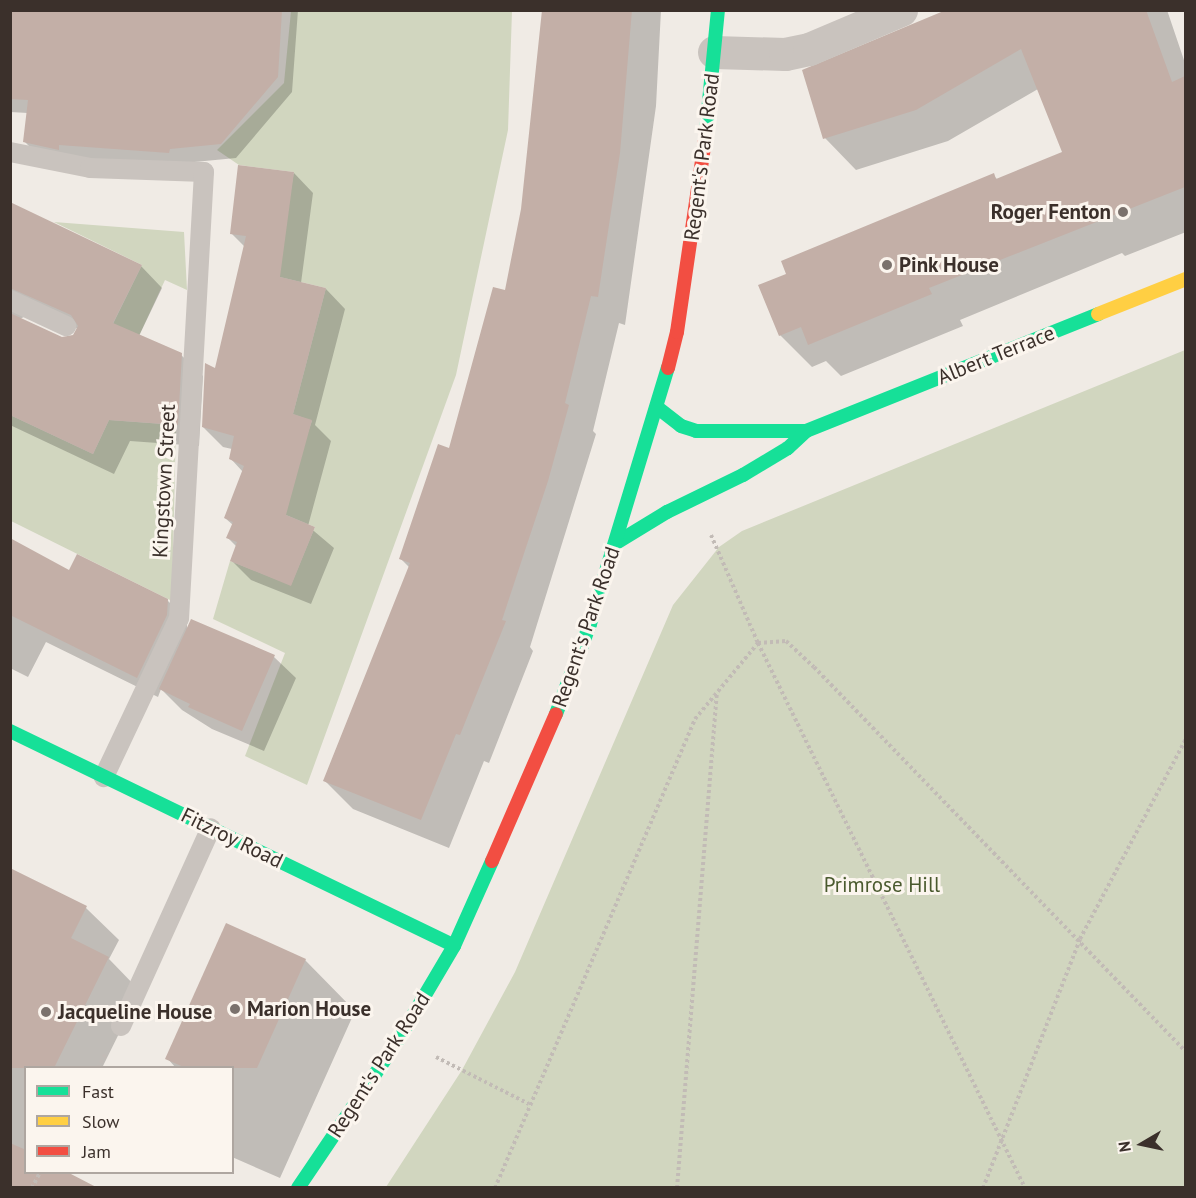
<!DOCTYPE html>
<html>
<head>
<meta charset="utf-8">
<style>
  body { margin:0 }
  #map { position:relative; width:1196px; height:1198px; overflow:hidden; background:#f0ebe5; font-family:"PT Sans",sans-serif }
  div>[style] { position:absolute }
  .green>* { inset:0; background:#d1d6bf }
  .shadow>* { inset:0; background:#0003 }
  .building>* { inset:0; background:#c3afa7 }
  .path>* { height:4px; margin-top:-2px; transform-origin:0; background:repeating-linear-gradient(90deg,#c2bbb6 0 3px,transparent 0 6px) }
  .lane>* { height:20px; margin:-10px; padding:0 10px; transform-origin:10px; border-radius:10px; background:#c9c3be }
  .street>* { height:33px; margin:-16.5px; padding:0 16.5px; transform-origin:16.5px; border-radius:16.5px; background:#c9c3be }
  .fast>* { height:14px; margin:-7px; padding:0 7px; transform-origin:7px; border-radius:7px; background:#16e098 }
  .slow>* { height:14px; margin:-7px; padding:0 7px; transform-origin:7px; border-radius:7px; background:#ffcf43 }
  .jam>* { height:14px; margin:-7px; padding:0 7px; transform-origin:7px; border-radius:7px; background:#f24e42 }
  .dots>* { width:16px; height:16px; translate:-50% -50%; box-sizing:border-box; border:3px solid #fbf5ee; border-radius:50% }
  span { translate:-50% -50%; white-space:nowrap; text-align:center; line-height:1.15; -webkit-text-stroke:6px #fbf5ee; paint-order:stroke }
  .street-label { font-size:21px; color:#3b302b }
  .poi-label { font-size:21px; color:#3b302b; font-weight:700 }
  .right { translate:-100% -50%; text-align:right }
  .left { translate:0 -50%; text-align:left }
  .park-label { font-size:21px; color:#4a5a2e }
  .frame { position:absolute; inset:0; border:12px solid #3b302b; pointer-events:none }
  .legend { position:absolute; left:24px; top:1066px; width:210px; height:108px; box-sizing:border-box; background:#fbf5ee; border:2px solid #aea6a0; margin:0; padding:8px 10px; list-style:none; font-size:18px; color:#3b302b }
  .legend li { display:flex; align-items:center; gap:12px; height:30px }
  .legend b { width:30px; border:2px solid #aea6a0 }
  .north { position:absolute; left:1112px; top:1114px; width:60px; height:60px; -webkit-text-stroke:4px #fbf5ee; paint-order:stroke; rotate:261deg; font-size:16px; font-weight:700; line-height:24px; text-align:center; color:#3b302b }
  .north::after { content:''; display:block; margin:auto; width:21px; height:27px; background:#3b302b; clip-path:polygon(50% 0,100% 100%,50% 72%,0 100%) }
</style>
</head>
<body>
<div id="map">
  <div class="green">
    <i style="clip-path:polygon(291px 11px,512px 11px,508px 130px,456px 375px,307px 785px,245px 756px,285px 653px,213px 619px,230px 561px,291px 585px,315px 527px,279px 512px,312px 421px,293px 414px,326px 288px,276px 276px,294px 172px,239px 165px,217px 150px,284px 83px)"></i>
    <i style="clip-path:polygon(54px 222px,184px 232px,187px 290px,165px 280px,138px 338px,112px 326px,142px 265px)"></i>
    <i style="clip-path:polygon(1185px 350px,1185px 1187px,386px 1187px,462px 1070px,515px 972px,673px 605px,719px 547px,742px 531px)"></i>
    <i style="clip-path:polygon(10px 415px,93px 454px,109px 420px,176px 425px,172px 601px,11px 521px)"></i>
  </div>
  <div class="shadow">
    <i style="clip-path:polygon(10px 10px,298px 10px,292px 92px,236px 158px,184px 163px,40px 157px,25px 142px,28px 113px,10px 112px)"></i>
    <i style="clip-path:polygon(543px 10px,661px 10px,656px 106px,625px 325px,619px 323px,593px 431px,596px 434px,530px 647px,533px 651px,489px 763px,484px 761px,449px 848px,353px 809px,325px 781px,410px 568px,401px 559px,450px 450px,507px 292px,523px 210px)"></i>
    <i style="clip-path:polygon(957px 10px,1167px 10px,1186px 66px,1186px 232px,1125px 256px,1122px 253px,960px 320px,963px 326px,841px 376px,826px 361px,812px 367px,780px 335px,788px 274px,993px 175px,998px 180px,1064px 152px,1038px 89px,948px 141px,856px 170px,825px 138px)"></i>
    <i style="clip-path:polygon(294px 173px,313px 193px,301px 283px,326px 289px,345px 309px,315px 425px,331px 441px,308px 526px,334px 548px,311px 604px,251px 580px,231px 560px,237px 547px,228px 538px,233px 525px,225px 518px,243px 472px,231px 459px,232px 449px,223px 447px,203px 427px,245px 247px,232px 234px)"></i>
    <i style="clip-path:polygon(evenodd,10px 204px,141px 266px,162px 288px,139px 336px,181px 355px,203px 376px,199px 446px,130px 441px,114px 474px,10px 425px,10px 204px,37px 310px,78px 329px,73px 338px,61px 338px,20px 319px,37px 310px)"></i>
    <i style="clip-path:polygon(10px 540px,70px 572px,167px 600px,187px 620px,187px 631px,274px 657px,296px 678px,264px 751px,212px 729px,182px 710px,161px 689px,158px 697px,46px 642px,28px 677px,10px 668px)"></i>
    <i style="clip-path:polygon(10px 870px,86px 908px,119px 940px,109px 959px,140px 991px,102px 1068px,26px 1068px,26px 1172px,66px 1172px,95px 1188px,10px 1188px)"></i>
    <i style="clip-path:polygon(305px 960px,355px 1011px,280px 1178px,232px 1157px,232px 1068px,176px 1068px,167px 1058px)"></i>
  </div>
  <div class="building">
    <i style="clip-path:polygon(10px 10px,282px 10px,278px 77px,221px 144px,170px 149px,169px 153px,59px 145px,59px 150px,23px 142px,28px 100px,10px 99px)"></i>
    <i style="clip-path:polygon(542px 10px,632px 10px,620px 153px,598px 297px,591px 296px,565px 403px,569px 405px,548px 481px,502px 620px,506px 621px,460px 735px,456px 734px,421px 820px,323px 781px,410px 563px,399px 559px,438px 444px,449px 448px,493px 287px,505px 290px,521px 209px)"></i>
    <i style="clip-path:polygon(946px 10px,1146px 10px,1172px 82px,1185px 76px,1185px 187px,929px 288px,932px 294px,808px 345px,801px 327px,779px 336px,758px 285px,786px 274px,781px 261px,994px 173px,996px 179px,1062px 152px,1021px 49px,916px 110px,823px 139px,802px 70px)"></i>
    <i style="clip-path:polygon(238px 165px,294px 172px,280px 277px,326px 288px,293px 414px,312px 420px,286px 515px,315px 527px,291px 586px,230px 561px,237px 542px,226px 538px,233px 522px,224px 518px,244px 466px,229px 459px,234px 436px,202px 427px,205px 363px,215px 368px,246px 236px,230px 234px)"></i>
    <i style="clip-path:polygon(10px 202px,142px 265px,113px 323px,182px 353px,178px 425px,109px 420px,93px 454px,10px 415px,10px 313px,62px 337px,73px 335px,78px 326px,71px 315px,10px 288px)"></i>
    <i style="clip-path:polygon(10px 538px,69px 570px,77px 554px,168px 599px,167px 615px,137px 678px,10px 615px)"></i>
    <i style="clip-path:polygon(191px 619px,275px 655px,242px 731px,188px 707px,190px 704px,159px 689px)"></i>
    <i style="clip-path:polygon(10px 868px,87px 906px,71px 938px,109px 957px,54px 1068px,10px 1068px)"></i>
    <i style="clip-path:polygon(226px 923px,306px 959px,257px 1068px,186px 1068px,165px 1059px)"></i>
    <i style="clip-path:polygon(10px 1143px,26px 1150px,26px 1173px,69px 1173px,98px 1188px,10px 1188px)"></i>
  </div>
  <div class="path">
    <i style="left:711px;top:535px;width:118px;rotate:66.5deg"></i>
    <i style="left:758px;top:643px;width:607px;rotate:63.9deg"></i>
    <i style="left:436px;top:1057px;width:104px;rotate:26.8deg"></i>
    <i style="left:98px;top:1068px;width:15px;rotate:-62deg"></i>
    <i style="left:32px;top:1188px;width:18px;rotate:-63deg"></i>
    <i style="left:495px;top:1188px;width:510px;rotate:-66.9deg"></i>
    <i style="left:695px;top:719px;width:99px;rotate:-50.3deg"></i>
    <i style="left:758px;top:643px;width:28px;rotate:-4deg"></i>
    <i style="left:786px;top:641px;width:38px;rotate:43deg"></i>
    <i style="left:814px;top:667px;width:535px;rotate:45.98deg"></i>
    <i style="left:677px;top:1188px;width:495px;rotate:-85.4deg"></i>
    <i style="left:983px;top:1188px;width:267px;rotate:-68.7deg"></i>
    <i style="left:1080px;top:939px;width:226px;rotate:-62.1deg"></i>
  </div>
  <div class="lane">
    <i style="left:10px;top:152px;width:82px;rotate:11.3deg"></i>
    <i style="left:90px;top:168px;width:114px;rotate:2deg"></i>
    <i style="left:204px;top:172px;width:447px;rotate:93.2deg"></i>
    <i style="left:179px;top:618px;width:176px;rotate:115.3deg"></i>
    <i style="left:10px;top:300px;width:62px;rotate:24.9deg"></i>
    <i style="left:121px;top:1026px;width:217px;rotate:-65.6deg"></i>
  </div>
  <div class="street">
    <i style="left:714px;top:52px;width:71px;rotate:1.6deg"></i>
    <i style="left:785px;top:54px;width:25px;rotate:-12deg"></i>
    <i style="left:809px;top:49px;width:100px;rotate:-23deg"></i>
  </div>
  <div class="fast">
    <i style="left:706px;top:132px;width:123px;rotate:-84.4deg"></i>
    <i style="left:658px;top:408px;width:29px;rotate:38deg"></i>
    <i style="left:681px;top:426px;width:16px;rotate:18deg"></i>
    <i style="left:696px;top:431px;width:110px"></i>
    <i style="left:806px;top:431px;width:315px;rotate:-21.8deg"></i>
    <i style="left:616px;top:543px;width:60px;rotate:-31.3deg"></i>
    <i style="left:667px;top:512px;width:85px;rotate:-26deg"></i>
    <i style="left:743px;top:475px;width:52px;rotate:-31deg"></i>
    <i style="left:788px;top:448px;width:25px;rotate:-43deg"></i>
    <i style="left:556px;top:714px;width:96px;rotate:-69.3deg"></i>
    <i style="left:590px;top:624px;width:268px;rotate:-73.1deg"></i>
    <i style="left:10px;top:731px;width:493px;rotate:25.8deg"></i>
    <i style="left:298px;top:1188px;width:180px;rotate:-55.9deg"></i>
    <i style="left:399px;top:1039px;width:108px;rotate:-59.4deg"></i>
    <i style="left:454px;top:946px;width:93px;rotate:-65.9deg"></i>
  </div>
  <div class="slow">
    <i style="left:1098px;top:314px;width:95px;rotate:-21.7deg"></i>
  </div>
  <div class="jam">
    <i style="left:668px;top:368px;width:37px;rotate:-76deg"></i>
    <i style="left:677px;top:332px;width:202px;rotate:-81.7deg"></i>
    <i style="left:492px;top:861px;width:160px;rotate:-66.5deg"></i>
  </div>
  <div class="dots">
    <i style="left:1123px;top:212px;background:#7a716c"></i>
    <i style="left:887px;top:265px;background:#7a716c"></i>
    <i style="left:235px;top:1009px;background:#7a716c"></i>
    <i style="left:46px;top:1012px;background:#7a716c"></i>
  </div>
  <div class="street-label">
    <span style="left:702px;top:157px;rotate:-83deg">Regent's Park Road</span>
    <span style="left:996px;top:355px;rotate:-22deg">Albert Terrace</span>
    <span style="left:164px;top:481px;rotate:-87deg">Kingstown Street</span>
    <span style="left:586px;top:627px;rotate:-71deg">Regent's Park Road</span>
    <span style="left:232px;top:838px;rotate:26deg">Fitzroy Road</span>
    <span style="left:379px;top:1065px;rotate:-57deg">Regent's Park Road</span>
  </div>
  <div class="poi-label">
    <span class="right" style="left:1111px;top:212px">Roger Fenton</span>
    <span class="left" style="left:899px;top:265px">Pink House</span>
    <span class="left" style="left:247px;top:1009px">Marion House</span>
    <span class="left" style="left:58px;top:1012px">Jacqueline House</span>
  </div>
  <div class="park-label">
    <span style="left:882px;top:885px">Primrose Hill</span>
  </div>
  <div class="frame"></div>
  <ul class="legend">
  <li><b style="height:8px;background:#16e098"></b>Fast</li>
  <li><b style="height:8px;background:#ffcf43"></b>Slow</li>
  <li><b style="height:8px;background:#f24e42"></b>Jam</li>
  </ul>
  <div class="north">N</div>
</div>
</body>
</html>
